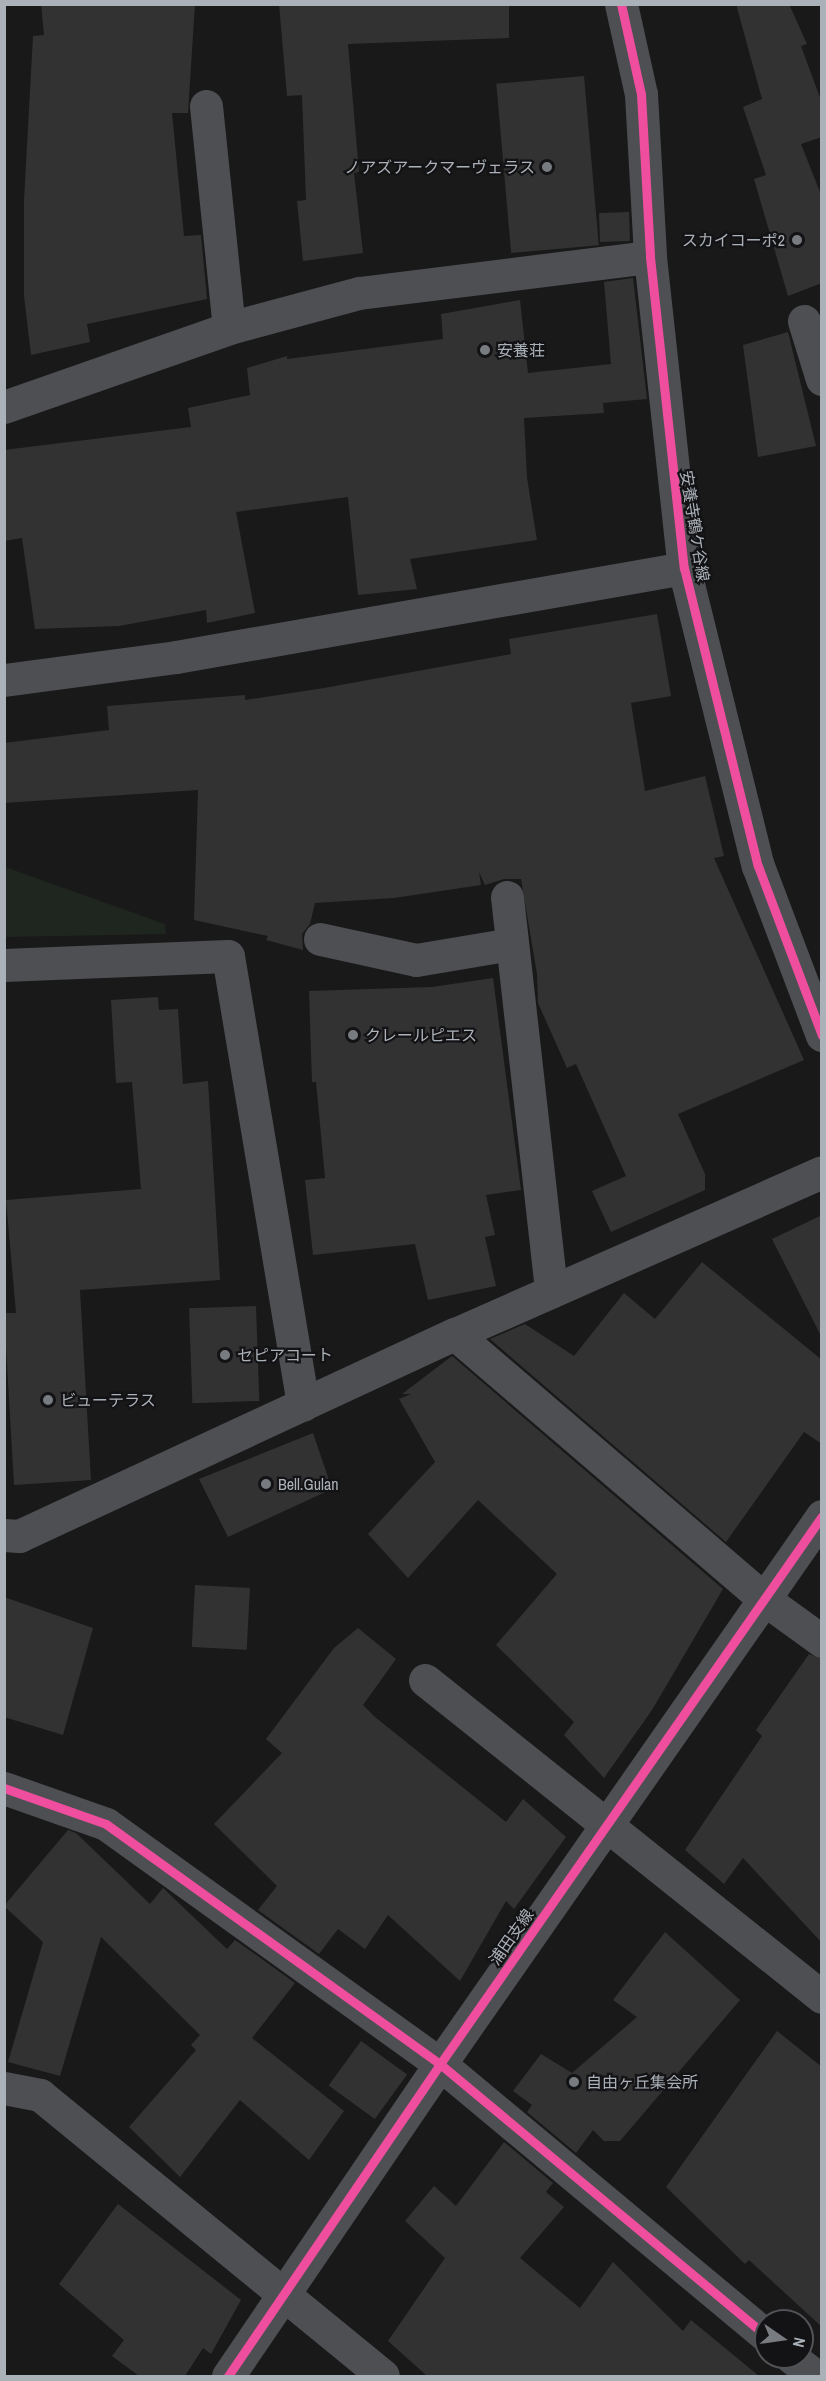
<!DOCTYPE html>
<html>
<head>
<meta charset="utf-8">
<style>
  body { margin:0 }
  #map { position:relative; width:826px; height:2381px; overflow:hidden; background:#191919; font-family:"Archivo Narrow","Noto Sans JP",sans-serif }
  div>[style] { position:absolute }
  .green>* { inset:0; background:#1f261f }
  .building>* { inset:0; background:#323233; transform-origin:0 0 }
  .minor>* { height:33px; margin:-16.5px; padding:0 16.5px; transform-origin:16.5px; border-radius:16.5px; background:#4d4f52 }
  .cycleway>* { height:9px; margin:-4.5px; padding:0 4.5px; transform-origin:4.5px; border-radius:4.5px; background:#ef4d9e }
  .dots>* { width:16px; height:16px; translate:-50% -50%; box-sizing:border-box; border:3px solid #131315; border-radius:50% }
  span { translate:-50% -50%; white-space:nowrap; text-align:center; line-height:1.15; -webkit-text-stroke:4.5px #131315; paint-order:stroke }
  .poi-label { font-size:16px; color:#abb1b8 }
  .right { translate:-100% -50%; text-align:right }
  .left { translate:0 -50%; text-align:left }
  .street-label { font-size:16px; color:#abb1b8 }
  .frame { position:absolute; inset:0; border:6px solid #abb1b8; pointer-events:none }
  .north { position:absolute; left:754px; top:2309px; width:60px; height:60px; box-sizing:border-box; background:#131315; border:2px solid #505256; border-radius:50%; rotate:103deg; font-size:16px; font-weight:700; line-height:24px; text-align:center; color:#abb1b8 }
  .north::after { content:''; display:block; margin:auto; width:21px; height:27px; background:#787c80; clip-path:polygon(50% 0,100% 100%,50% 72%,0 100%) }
</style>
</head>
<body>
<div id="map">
  <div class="green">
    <i style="clip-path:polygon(5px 867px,165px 924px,166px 934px,5px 937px)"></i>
  </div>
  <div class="building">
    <i style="clip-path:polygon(41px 4px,195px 4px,188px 113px,172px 113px,184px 236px,201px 235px,207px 299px,87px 324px,90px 342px,31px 355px,24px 296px,24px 200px,33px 36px,44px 35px)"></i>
    <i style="clip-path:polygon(279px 4px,509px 4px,509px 38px,348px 44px,359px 172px,354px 173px,363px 253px,303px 261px,297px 201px,306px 200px,302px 95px,287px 96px)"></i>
    <i style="clip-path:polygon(736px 4px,789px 4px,807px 44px,801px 46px,822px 103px,822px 137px,801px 144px,822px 197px,822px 283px,788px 296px,754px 179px,766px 175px,743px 107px,762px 99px)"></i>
    <i style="left:584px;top:76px;width:170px;height:88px;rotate:85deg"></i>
    <i style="left:629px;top:212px;width:29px;height:30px;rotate:88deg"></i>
    <i style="clip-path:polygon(633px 278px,647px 399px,603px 403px,604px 413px,524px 418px,527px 478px,537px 540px,410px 559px,417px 589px,358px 595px,348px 497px,236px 512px,255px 613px,207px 623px,206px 610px,119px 626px,35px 629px,22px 538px,4px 541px,4px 450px,191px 427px,188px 408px,250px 395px,247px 368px,287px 356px,287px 359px,443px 339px,441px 314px,520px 300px,528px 373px,611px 364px,604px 282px)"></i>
    <i style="clip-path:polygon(788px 332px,816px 446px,758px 457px,743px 345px)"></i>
    <i style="clip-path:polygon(657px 614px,671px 696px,631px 703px,645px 791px,705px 776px,724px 856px,714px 858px,804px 1060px,678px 1114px,705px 1174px,705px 1190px,611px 1232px,592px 1191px,626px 1176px,576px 1064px,567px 1068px,538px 1003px,537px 974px,521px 879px,504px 879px,485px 885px,479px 872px,481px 885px,394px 898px,315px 903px,310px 924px,302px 934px,303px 950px,266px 940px,268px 936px,194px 920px,198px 790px,4px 803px,4px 743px,109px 730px,107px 706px,245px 695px,245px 700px,324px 688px,511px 654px,509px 639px)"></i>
    <i style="clip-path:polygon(493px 978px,521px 1190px,486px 1195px,495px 1235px,485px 1237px,496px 1286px,428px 1300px,415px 1244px,313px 1255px,305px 1180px,325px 1178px,316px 1082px,312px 1082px,309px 991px,432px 987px)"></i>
    <i style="clip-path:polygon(158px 997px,159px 1010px,178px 1009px,183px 1084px,208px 1081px,220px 1280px,80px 1290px,91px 1480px,14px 1485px,4px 1313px,16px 1313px,6px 1200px,141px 1189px,132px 1082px,116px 1083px,111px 1000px)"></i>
    <i style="clip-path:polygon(822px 1215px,822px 1338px,772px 1239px)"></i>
    <i style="clip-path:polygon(702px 1262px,822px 1360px,822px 1444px,804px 1432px,726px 1542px,490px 1339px,525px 1324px,574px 1356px,624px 1293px,655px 1319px)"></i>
    <i style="left:256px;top:1306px;width:95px;height:67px;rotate:88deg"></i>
    <i style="clip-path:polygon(452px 1356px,723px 1589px,652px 1710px,604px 1778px,564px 1735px,574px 1722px,496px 1645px,557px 1574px,478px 1500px,408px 1578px,368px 1534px,435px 1462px,399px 1399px,411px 1394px,402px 1394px)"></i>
    <i style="clip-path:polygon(313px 1433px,332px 1489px,228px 1537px,199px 1479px)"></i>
    <i style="left:195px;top:1585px;width:55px;height:62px;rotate:3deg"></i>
    <i style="clip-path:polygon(4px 1597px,93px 1628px,63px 1735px,4px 1717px)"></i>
    <i style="clip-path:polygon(358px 1628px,396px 1659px,363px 1705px,375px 1717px,506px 1822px,523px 1799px,566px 1837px,514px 1909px,506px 1901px,460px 1981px,388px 1915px,365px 1949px,338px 1929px,319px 1954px,258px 1910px,277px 1886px,214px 1824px,282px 1753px,266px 1739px,334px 1648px)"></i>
    <i style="clip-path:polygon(809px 1654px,822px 1659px,822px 1943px,743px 1858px,724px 1884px,685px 1850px,762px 1736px,756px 1730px)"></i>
    <i style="clip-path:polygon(68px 1830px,76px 1833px,150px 1904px,163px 1888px,227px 1949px,235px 1940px,295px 1983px,252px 2038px,344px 2111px,309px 2160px,240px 2100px,180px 2177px,129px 2127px,196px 2050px,191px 2045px,200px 2035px,101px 1937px,60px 2076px,8px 2062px,43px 1942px,4px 1906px)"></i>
    <i style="clip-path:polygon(665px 1932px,740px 2000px,620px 2141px,604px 2141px,593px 2130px,576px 2153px,527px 2112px,532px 2105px,513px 2091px,541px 2054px,572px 2073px,637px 2017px,613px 2000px)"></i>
    <i style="clip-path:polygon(777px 2031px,822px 2067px,822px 2327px,749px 2260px,745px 2264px,666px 2187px)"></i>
    <i style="left:361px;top:2041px;width:57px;height:55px;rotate:36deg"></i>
    <i style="clip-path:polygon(504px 2142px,553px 2183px,546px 2192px,564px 2207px,520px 2258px,580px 2308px,613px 2262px,683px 2331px,691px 2320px,759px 2376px,427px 2376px,388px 2341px,445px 2258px,405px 2221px,434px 2186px,456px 2206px)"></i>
    <i style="clip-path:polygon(118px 2204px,241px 2300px,211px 2354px,203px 2348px,185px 2376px,139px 2376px,112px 2356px,124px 2340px,59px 2284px)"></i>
  </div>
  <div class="minor">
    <i style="left:621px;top:4px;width:92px;rotate:77.5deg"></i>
    <i style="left:641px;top:94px;width:163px;rotate:86.8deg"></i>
    <i style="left:650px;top:257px;width:313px;rotate:83.8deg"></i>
    <i style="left:684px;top:568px;width:307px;rotate:76.1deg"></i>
    <i style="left:758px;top:866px;width:181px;rotate:69.3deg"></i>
    <i style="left:206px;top:106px;width:223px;rotate:84.1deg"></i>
    <i style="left:804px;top:321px;width:61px;rotate:72.8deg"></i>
    <i style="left:4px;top:407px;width:238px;rotate:-19.3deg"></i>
    <i style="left:229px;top:328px;width:135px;rotate:-15.1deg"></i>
    <i style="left:359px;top:293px;width:293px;rotate:-7.1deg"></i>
    <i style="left:4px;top:680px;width:174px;rotate:-7.6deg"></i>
    <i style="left:176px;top:657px;width:516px;rotate:-9.94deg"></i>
    <i style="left:507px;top:897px;width:397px;rotate:83.6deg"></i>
    <i style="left:320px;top:939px;width:98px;rotate:12.3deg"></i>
    <i style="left:416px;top:960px;width:97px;rotate:-9.5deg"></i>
    <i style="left:4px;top:965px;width:224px;rotate:-2.3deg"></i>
    <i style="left:228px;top:956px;width:455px;rotate:80.5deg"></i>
    <i style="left:455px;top:1334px;width:407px;rotate:40.6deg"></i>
    <i style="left:764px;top:1599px;width:72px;rotate:35.9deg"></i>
    <i style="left:4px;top:1535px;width:15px;rotate:4deg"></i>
    <i style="left:19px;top:1536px;width:481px;rotate:-24.9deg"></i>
    <i style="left:455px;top:1334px;width:401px;rotate:-23.8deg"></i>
    <i style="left:425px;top:1680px;width:508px;rotate:38.61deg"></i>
    <i style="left:4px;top:1788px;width:108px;rotate:19.4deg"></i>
    <i style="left:106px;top:1824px;width:411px;rotate:35.7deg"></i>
    <i style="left:440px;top:2064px;width:425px;rotate:39.8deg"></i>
    <i style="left:4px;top:2088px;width:37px;rotate:11deg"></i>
    <i style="left:40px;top:2095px;width:443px;rotate:39.3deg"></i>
    <i style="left:791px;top:2357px;width:31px;rotate:38deg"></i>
    <i style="left:228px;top:2376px;width:377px;rotate:-55.8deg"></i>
    <i style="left:440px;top:2064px;width:668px;rotate:-55.12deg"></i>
  </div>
  <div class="cycleway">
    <i style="left:621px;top:4px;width:92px;rotate:77.5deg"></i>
    <i style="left:641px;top:94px;width:163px;rotate:86.8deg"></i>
    <i style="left:650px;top:257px;width:313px;rotate:83.8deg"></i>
    <i style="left:684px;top:568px;width:307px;rotate:76.1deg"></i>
    <i style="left:758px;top:866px;width:181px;rotate:69.3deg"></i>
    <i style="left:4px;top:1788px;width:108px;rotate:19.4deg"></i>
    <i style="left:106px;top:1824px;width:411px;rotate:35.7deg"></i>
    <i style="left:440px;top:2064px;width:425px;rotate:39.8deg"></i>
    <i style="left:228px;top:2376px;width:377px;rotate:-55.8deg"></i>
    <i style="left:440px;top:2064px;width:668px;rotate:-55.12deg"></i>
  </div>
  <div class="dots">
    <i style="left:547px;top:167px;background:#787c80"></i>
    <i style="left:797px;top:240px;background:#787c80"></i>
    <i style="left:485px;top:350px;background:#787c80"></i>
    <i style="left:353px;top:1035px;background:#787c80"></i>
    <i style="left:225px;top:1355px;background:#787c80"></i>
    <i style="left:48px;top:1400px;background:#787c80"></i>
    <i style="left:266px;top:1484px;background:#787c80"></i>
    <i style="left:574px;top:2082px;background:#787c80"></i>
  </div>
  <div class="poi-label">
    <span class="right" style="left:535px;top:167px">ノアズアークマーヴェラス</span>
    <span class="right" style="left:785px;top:240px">スカイコーポ2</span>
    <span class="left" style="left:497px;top:350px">安養荘</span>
    <span class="left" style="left:365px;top:1035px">クレールピエス</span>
    <span class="left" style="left:237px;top:1355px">セピアコート</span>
    <span class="left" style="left:60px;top:1400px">ビューテラス</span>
    <span class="left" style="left:278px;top:1484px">Bell.Gulan</span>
    <span class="left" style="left:586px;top:2082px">自由ヶ丘集会所</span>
  </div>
  <div class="street-label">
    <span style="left:695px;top:526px;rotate:81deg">安養寺鶴ケ谷線</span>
    <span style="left:511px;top:1937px;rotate:-55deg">浦田支線</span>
  </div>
  <div class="frame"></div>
  <div class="north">N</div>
</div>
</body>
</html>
